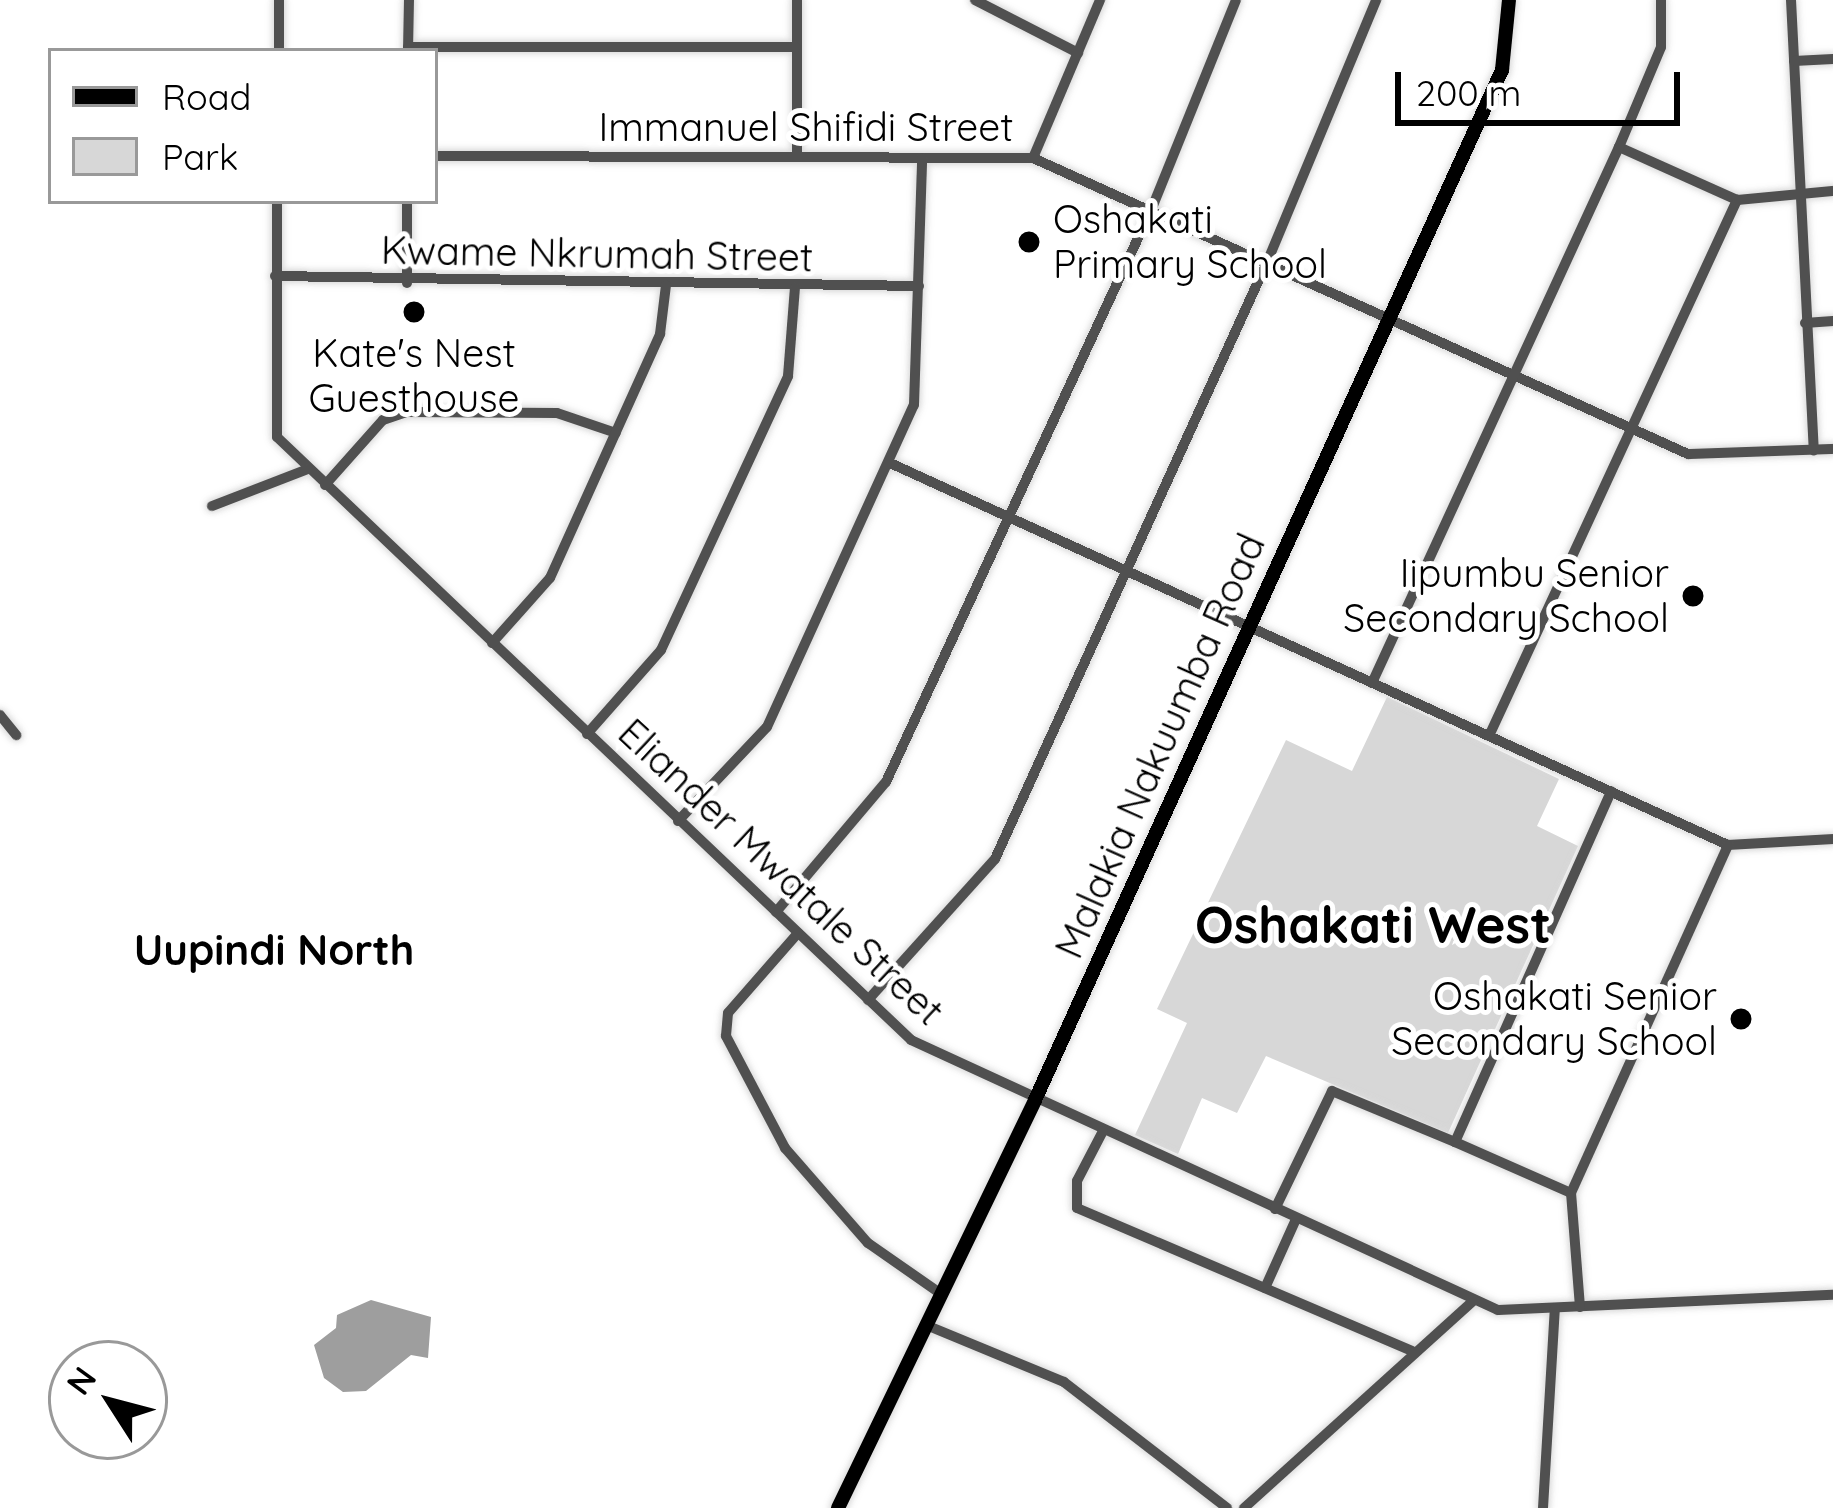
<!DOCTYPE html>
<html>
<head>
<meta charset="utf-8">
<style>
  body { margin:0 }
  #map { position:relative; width:1833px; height:1508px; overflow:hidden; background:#fff; font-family:Quicksand,sans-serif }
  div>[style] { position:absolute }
  .green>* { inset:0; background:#d7d7d7 }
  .water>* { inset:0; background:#9e9e9e }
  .roads { filter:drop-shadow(0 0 3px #dbdbdb) drop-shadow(0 0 3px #dbdbdb) }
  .minor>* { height:10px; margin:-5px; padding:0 5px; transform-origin:5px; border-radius:5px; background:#505050 }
  .major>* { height:14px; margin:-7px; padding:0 7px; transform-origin:7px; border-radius:7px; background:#000 }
  .dots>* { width:33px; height:33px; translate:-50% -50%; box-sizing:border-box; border:6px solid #fff; border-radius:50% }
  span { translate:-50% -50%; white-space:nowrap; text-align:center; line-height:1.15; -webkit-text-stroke:10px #fff; paint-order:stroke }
  .street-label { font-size:39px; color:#000 }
  .poi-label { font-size:39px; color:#000 }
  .left { translate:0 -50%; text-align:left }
  .right { translate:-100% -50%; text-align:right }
  .neighbourhood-label { font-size:42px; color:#000; font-weight:700 }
  .district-label { font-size:51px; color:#000; font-weight:700 }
  .legend { position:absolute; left:48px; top:48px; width:390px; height:156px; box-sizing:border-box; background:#fff; border:3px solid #999; margin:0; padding:15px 21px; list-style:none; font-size:36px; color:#000 }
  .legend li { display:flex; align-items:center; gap:24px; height:60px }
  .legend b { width:60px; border:3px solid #999 }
  .north { position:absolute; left:48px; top:1340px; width:120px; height:120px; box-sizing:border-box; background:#fff; border:3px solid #999; border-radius:50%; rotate:306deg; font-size:33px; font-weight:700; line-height:48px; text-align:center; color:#000 }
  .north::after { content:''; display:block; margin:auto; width:42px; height:54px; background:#000; clip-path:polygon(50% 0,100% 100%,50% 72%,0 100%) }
  .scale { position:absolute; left:1395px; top:72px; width:285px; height:54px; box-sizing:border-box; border:6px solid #000; border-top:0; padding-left:15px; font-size:36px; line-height:42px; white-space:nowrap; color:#000; -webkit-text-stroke:9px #fff; paint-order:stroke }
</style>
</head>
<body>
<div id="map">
  <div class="green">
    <i style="clip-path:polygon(1387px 697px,1559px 779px,1537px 826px,1578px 846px,1448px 1133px,1266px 1056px,1237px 1113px,1202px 1098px,1178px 1154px,1135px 1135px,1187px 1023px,1157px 1009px,1286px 740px,1352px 771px)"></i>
  </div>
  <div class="water">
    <i style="clip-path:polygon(371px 1300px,431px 1317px,428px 1358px,411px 1355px,366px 1391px,343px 1392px,324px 1378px,314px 1345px,336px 1328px,337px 1315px)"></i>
  </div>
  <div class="roads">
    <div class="minor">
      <i style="left:797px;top:0;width:157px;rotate:90deg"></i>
      <i style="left:975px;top:0;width:116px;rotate:27.2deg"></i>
      <i style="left:1791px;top:0;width:451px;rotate:87.1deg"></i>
      <i style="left:408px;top:47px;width:388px"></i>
      <i style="left:279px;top:51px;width:51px;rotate:-90deg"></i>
      <i style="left:408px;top:51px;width:51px;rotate:-88.9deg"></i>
      <i style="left:1794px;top:61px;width:39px;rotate:-3deg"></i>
      <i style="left:1619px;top:147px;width:129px;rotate:24.2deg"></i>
      <i style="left:435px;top:156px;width:598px;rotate:0.19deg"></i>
      <i style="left:1033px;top:158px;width:719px;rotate:24.32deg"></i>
      <i style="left:1688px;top:454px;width:145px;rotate:-2deg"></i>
      <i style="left:1033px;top:158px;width:172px;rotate:-67deg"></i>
      <i style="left:277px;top:201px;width:236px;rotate:90deg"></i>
      <i style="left:277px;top:437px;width:875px;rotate:43.56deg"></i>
      <i style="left:911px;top:1040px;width:646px;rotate:24.7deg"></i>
      <i style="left:1498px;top:1310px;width:335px;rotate:-2.6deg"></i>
      <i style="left:275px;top:276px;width:644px;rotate:0.89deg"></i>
      <i style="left:407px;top:283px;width:82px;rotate:-90deg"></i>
      <i style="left:1805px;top:323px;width:28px;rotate:-4deg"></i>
      <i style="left:890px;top:463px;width:921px;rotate:24.51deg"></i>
      <i style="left:1728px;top:845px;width:105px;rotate:-3.3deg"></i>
      <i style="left:325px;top:485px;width:87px;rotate:-48.3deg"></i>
      <i style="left:383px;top:420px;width:24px;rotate:-19deg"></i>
      <i style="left:406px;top:412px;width:151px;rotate:0.4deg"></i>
      <i style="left:557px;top:413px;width:62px;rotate:18.7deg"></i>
      <i style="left:212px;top:506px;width:103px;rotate:-21.1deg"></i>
      <i style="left:492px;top:643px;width:87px;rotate:-48.3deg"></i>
      <i style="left:550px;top:578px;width:268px;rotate:-65.7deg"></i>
      <i style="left:660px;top:334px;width:49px;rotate:-83deg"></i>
      <i style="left:1372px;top:683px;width:590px;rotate:-65.26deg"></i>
      <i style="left:1619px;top:147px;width:108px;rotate:-67.2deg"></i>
      <i style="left:1661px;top:47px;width:47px;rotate:-90deg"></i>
      <i style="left:0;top:715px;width:26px;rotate:51deg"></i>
      <i style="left:587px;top:734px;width:112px;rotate:-48.6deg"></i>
      <i style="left:661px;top:650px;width:302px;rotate:-65.1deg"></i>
      <i style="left:788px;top:376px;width:89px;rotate:-85.5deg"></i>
      <i style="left:1489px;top:736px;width:591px;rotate:-65.17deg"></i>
      <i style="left:1737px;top:200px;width:96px;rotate:-5.4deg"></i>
      <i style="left:678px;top:821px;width:129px;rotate:-46.6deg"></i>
      <i style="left:767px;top:727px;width:354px;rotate:-65.5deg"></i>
      <i style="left:914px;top:405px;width:247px;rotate:-88.1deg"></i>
      <i style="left:776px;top:912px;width:170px;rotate:-49.8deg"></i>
      <i style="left:886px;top:782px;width:633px;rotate:-65.14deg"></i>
      <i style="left:1152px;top:208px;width:224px;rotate:-68deg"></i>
      <i style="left:798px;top:933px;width:106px;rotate:131.2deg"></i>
      <i style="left:728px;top:1013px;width:23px;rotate:95deg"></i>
      <i style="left:726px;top:1036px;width:127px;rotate:62.2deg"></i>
      <i style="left:785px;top:1148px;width:126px;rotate:48.9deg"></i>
      <i style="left:868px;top:1243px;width:89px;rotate:34.9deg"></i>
      <i style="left:868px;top:1000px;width:190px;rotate:-48deg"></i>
      <i style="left:995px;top:859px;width:658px;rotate:-65.5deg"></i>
      <i style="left:1268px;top:260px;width:282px;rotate:-67.4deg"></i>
      <i style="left:1103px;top:1131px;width:56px;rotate:117.5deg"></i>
      <i style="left:1077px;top:1181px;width:27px;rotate:90deg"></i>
      <i style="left:1077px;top:1208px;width:364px;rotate:23.1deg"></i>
      <i style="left:1571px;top:1193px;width:127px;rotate:-156.3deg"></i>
      <i style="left:1455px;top:1142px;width:384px;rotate:-66deg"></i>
      <i style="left:1275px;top:1209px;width:131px;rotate:-64.2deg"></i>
      <i style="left:1332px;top:1091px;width:133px;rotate:22.5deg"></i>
      <i style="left:1265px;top:1288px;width:76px;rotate:-65.8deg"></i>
      <i style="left:1580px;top:1307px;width:114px;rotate:-94.5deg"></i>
      <i style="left:1571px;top:1193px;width:382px;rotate:-65.7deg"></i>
      <i style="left:926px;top:1325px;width:149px;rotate:22.4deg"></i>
      <i style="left:1064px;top:1382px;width:206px;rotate:37.7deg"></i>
      <i style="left:1244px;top:1508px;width:310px;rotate:-42.1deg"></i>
      <i style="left:1543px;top:1508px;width:200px;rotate:-86.6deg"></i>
    </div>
    <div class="major">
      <i style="left:838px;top:1508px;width:453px;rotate:-64.2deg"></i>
      <i style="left:1035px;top:1100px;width:1131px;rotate:-65.61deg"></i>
      <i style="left:1502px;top:70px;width:70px;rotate:-84.3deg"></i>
    </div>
  </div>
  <div class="dots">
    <i style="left:1029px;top:242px;background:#000"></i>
    <i style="left:414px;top:312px;background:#000"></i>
    <i style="left:1693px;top:596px;background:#000"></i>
    <i style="left:1741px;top:1019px;background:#000"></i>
  </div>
  <div class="street-label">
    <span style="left:806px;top:127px">Immanuel Shifidi Street</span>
    <span style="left:597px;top:254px;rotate:1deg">Kwame Nkrumah Street</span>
    <span style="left:1160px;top:746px;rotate:-66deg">Malakia Nakuumba Road</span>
    <span style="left:781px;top:872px;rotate:43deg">Eliander Mwatale Street</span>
  </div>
  <div class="poi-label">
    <span class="left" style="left:1053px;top:242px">Oshakati<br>Primary School</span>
    <span style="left:414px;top:376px">Kate's Nest<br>Guesthouse</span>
    <span class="right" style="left:1669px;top:596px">Iipumbu Senior<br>Secondary School</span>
    <span class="right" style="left:1717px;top:1019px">Oshakati Senior<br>Secondary School</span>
  </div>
  <div class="neighbourhood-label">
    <span style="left:274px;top:950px">Uupindi North</span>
  </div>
  <div class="district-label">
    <span style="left:1373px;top:924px">Oshakati West</span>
  </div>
  <ul class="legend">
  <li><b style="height:15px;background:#000"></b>Road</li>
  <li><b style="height:33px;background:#d7d7d7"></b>Park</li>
  </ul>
  <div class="north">N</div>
  <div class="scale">200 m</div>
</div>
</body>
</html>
